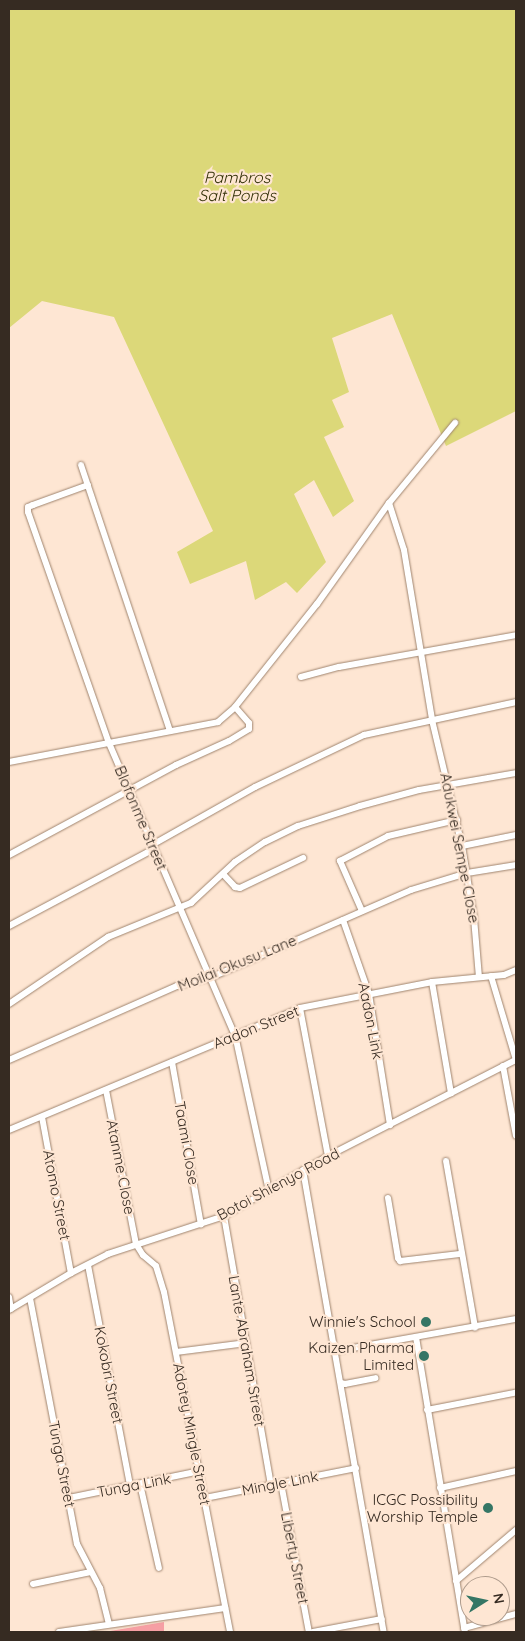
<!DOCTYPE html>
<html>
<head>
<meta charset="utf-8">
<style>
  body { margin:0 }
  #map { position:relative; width:525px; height:1641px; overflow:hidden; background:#fee6d3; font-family:Quicksand,sans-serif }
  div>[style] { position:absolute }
  .green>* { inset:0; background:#f69fa4 }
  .water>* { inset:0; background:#dcd879 }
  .roads { filter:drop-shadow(0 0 1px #9f846e) drop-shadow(0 0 1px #9f846e) }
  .minor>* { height:6px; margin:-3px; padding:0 3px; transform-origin:3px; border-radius:3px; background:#fff }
  .dots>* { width:14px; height:14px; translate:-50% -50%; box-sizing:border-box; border:2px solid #fee6d3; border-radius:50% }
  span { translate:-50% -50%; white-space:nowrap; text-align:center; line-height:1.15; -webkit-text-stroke:4.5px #fee6d3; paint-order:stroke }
  .street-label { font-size:15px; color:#362b22 }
  .poi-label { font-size:15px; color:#362b22 }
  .right { translate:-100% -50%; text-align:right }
  .water-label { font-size:16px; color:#323006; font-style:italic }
  .frame { position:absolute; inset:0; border:10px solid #362b22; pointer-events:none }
  .north { position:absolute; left:460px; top:1576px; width:50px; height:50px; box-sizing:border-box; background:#fee6d3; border:1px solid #ae9b8c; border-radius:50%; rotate:80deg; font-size:14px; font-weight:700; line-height:20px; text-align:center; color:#362b22 }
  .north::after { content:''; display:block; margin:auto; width:18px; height:22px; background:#357665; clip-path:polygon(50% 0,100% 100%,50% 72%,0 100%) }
</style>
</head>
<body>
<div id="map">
  <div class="green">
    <i style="clip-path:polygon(164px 1622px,164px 1632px,104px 1632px)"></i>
  </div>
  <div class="water">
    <i style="clip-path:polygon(9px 9px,516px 9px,516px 411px,446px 446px,392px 314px,332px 338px,349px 392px,332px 400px,344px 427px,324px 437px,354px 501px,333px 517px,314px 480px,294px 494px,326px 562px,297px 593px,286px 582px,255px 600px,246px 561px,190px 584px,177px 552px,213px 531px,114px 317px,42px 301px,9px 328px)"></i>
  </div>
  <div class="roads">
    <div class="minor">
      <i style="left:81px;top:465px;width:280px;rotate:71.5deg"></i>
      <i style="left:88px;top:485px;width:59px;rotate:160deg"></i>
      <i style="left:33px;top:505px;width:5px;rotate:158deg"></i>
      <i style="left:28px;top:507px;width:5px;rotate:90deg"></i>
      <i style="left:28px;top:512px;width:245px;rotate:70.7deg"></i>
      <i style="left:109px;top:743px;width:318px;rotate:66.7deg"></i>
      <i style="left:235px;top:1035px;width:160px;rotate:77.7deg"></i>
      <i style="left:389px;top:503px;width:49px;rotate:72.3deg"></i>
      <i style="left:404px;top:550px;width:172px;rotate:80.6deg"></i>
      <i style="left:432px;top:720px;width:130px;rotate:76.6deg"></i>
      <i style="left:462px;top:846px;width:73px;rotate:80.5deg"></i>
      <i style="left:474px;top:918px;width:59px;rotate:85.2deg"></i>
      <i style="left:301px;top:677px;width:39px;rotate:-15deg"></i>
      <i style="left:339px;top:667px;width:180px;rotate:-10.2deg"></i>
      <i style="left:9px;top:762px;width:213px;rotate:-10.8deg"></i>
      <i style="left:218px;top:722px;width:23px;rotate:-41deg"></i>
      <i style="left:235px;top:707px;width:132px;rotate:-51.5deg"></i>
      <i style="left:317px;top:604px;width:124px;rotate:-54.5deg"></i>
      <i style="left:389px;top:503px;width:104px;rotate:-50.5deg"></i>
      <i style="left:152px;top:845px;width:118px;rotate:-29.4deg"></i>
      <i style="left:255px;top:787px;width:121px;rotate:-25.5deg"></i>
      <i style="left:364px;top:735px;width:156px;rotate:-12.2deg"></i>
      <i style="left:462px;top:846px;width:55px;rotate:-11.5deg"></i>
      <i style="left:9px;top:855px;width:190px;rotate:-28.3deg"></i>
      <i style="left:176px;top:765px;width:58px;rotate:-24.4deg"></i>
      <i style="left:229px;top:741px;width:23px;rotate:-31deg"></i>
      <i style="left:249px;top:729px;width:6px;rotate:-90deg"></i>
      <i style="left:249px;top:723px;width:21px;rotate:-131deg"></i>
      <i style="left:223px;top:874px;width:18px;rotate:47deg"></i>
      <i style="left:235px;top:887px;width:5px;rotate:11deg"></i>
      <i style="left:240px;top:888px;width:70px;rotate:-25.5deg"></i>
      <i style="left:362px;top:911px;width:55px;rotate:-113.7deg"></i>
      <i style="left:340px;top:861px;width:54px;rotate:-27.5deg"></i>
      <i style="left:388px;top:836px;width:71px;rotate:-13.1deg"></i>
      <i style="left:343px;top:920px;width:78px;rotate:70.6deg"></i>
      <i style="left:369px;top:994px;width:133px;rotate:80.9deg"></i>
      <i style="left:9px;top:926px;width:164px;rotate:-28deg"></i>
      <i style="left:491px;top:976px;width:88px;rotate:73.4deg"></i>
      <i style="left:432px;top:982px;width:113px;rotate:80.3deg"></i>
      <i style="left:9px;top:1004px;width:120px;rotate:-34.1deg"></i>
      <i style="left:108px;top:937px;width:90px;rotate:-22.3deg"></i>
      <i style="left:191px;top:903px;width:60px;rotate:-43deg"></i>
      <i style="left:235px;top:862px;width:36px;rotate:-34deg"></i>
      <i style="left:265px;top:842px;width:37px;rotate:-26deg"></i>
      <i style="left:298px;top:826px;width:65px;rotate:-17.9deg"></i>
      <i style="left:360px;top:806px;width:61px;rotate:-15.2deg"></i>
      <i style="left:419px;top:790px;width:98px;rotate:-9.9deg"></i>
      <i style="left:300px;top:1008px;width:151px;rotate:79.3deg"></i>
      <i style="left:9px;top:1060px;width:184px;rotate:-23.8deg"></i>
      <i style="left:177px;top:986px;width:36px;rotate:-14deg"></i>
      <i style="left:212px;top:977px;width:217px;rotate:-23.6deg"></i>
      <i style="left:411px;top:890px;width:59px;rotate:-16.9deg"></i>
      <i style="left:467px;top:873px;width:50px;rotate:-9.3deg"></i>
      <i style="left:172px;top:1062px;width:165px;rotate:79.9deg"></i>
      <i style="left:503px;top:1066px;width:71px;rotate:79.5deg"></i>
      <i style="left:106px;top:1090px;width:157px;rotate:79deg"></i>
      <i style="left:136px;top:1244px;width:13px;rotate:58deg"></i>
      <i style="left:143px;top:1255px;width:17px;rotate:40deg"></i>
      <i style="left:156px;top:1266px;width:27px;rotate:73deg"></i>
      <i style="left:164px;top:1292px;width:346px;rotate:79deg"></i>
      <i style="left:42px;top:1117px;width:159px;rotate:79.5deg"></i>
      <i style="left:9px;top:1130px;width:316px;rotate:-22.7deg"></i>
      <i style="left:300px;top:1008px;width:135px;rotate:-11.1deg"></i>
      <i style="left:432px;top:982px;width:72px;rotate:-5.6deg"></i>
      <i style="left:504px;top:975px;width:13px;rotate:-23deg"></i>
      <i style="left:446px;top:1161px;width:169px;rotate:80.1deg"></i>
      <i style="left:303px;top:1170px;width:469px;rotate:80.1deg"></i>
      <i style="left:388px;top:1198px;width:61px;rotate:80.5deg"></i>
      <i style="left:398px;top:1258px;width:4px;rotate:56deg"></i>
      <i style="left:400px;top:1261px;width:60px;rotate:-6.7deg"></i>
      <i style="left:224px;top:1216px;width:273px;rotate:80.1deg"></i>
      <i style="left:88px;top:1265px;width:224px;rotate:79.2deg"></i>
      <i style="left:9px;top:1297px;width:12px;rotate:81deg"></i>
      <i style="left:30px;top:1298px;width:250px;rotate:79.2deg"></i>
      <i style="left:77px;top:1544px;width:50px;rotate:62.4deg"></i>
      <i style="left:100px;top:1588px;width:37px;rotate:76deg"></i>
      <i style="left:9px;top:1310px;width:72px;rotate:-30.8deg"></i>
      <i style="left:71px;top:1273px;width:42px;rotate:-27.2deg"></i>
      <i style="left:108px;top:1254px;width:122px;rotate:-18.1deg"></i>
      <i style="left:224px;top:1216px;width:120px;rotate:-30deg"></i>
      <i style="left:328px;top:1156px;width:211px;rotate:-27.1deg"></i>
      <i style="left:416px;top:1337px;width:299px;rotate:80.6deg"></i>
      <i style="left:336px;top:1351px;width:183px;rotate:-10.1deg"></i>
      <i style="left:176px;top:1352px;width:71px;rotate:-7.3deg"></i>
      <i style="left:341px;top:1383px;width:4px;rotate:14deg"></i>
      <i style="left:345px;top:1384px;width:31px;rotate:-11deg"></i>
      <i style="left:427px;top:1410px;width:89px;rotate:-11.1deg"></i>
      <i style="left:281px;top:1483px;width:152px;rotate:79.4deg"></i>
      <i style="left:140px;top:1484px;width:86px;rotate:77.3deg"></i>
      <i style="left:440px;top:1488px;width:78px;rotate:-12.6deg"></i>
      <i style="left:69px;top:1498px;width:134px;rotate:-11.6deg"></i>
      <i style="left:205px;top:1498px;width:154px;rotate:-11.2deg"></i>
      <i style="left:456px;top:1581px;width:79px;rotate:-40.4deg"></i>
      <i style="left:33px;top:1584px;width:59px;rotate:-11.7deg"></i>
      <i style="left:464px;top:1628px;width:54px;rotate:-15.1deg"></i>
      <i style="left:59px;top:1632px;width:168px;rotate:-8.2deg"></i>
      <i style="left:313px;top:1632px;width:70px;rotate:-10.7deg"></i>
    </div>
  </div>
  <div class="dots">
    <i style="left:426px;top:1322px;background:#357665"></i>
    <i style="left:424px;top:1356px;background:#357665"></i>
    <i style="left:488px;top:1508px;background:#357665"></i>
  </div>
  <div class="street-label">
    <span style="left:141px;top:818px;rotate:67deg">Blofonme Street</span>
    <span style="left:460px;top:848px;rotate:79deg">Adukwei Sempe Close</span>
    <span style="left:237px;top:963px;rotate:-22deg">Moilai Okusu Lane</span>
    <span style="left:371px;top:1021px;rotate:79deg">Aadon Link</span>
    <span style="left:256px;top:1027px;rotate:-22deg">Aadon Street</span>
    <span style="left:187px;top:1143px;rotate:80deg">Taami Close</span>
    <span style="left:121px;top:1167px;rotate:79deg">Atanme Close</span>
    <span style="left:278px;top:1184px;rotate:-28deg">Botoi Shienyo Road</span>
    <span style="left:57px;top:1195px;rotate:79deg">Atomo Street</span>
    <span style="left:247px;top:1351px;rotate:80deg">Lante Abraham Street</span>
    <span style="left:109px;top:1375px;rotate:79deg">Kokobri Street</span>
    <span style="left:192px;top:1434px;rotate:79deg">Adotey Mingle Street</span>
    <span style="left:62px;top:1464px;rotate:79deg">Tunga Street</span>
    <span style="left:280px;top:1483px;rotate:-11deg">Mingle Link</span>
    <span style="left:134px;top:1485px;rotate:-11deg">Tunga Link</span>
    <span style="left:295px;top:1558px;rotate:79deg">Liberty Street</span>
  </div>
  <div class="poi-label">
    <span class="right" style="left:416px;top:1322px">Winnie's School</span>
    <span class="right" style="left:414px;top:1356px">Kaizen Pharma<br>Limited</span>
    <span class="right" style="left:478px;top:1508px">ICGC Possibility<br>Worship Temple</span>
  </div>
  <div class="water-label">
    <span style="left:237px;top:186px">Pambros<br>Salt Ponds</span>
  </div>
  <div class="frame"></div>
  <div class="north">N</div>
</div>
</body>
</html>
